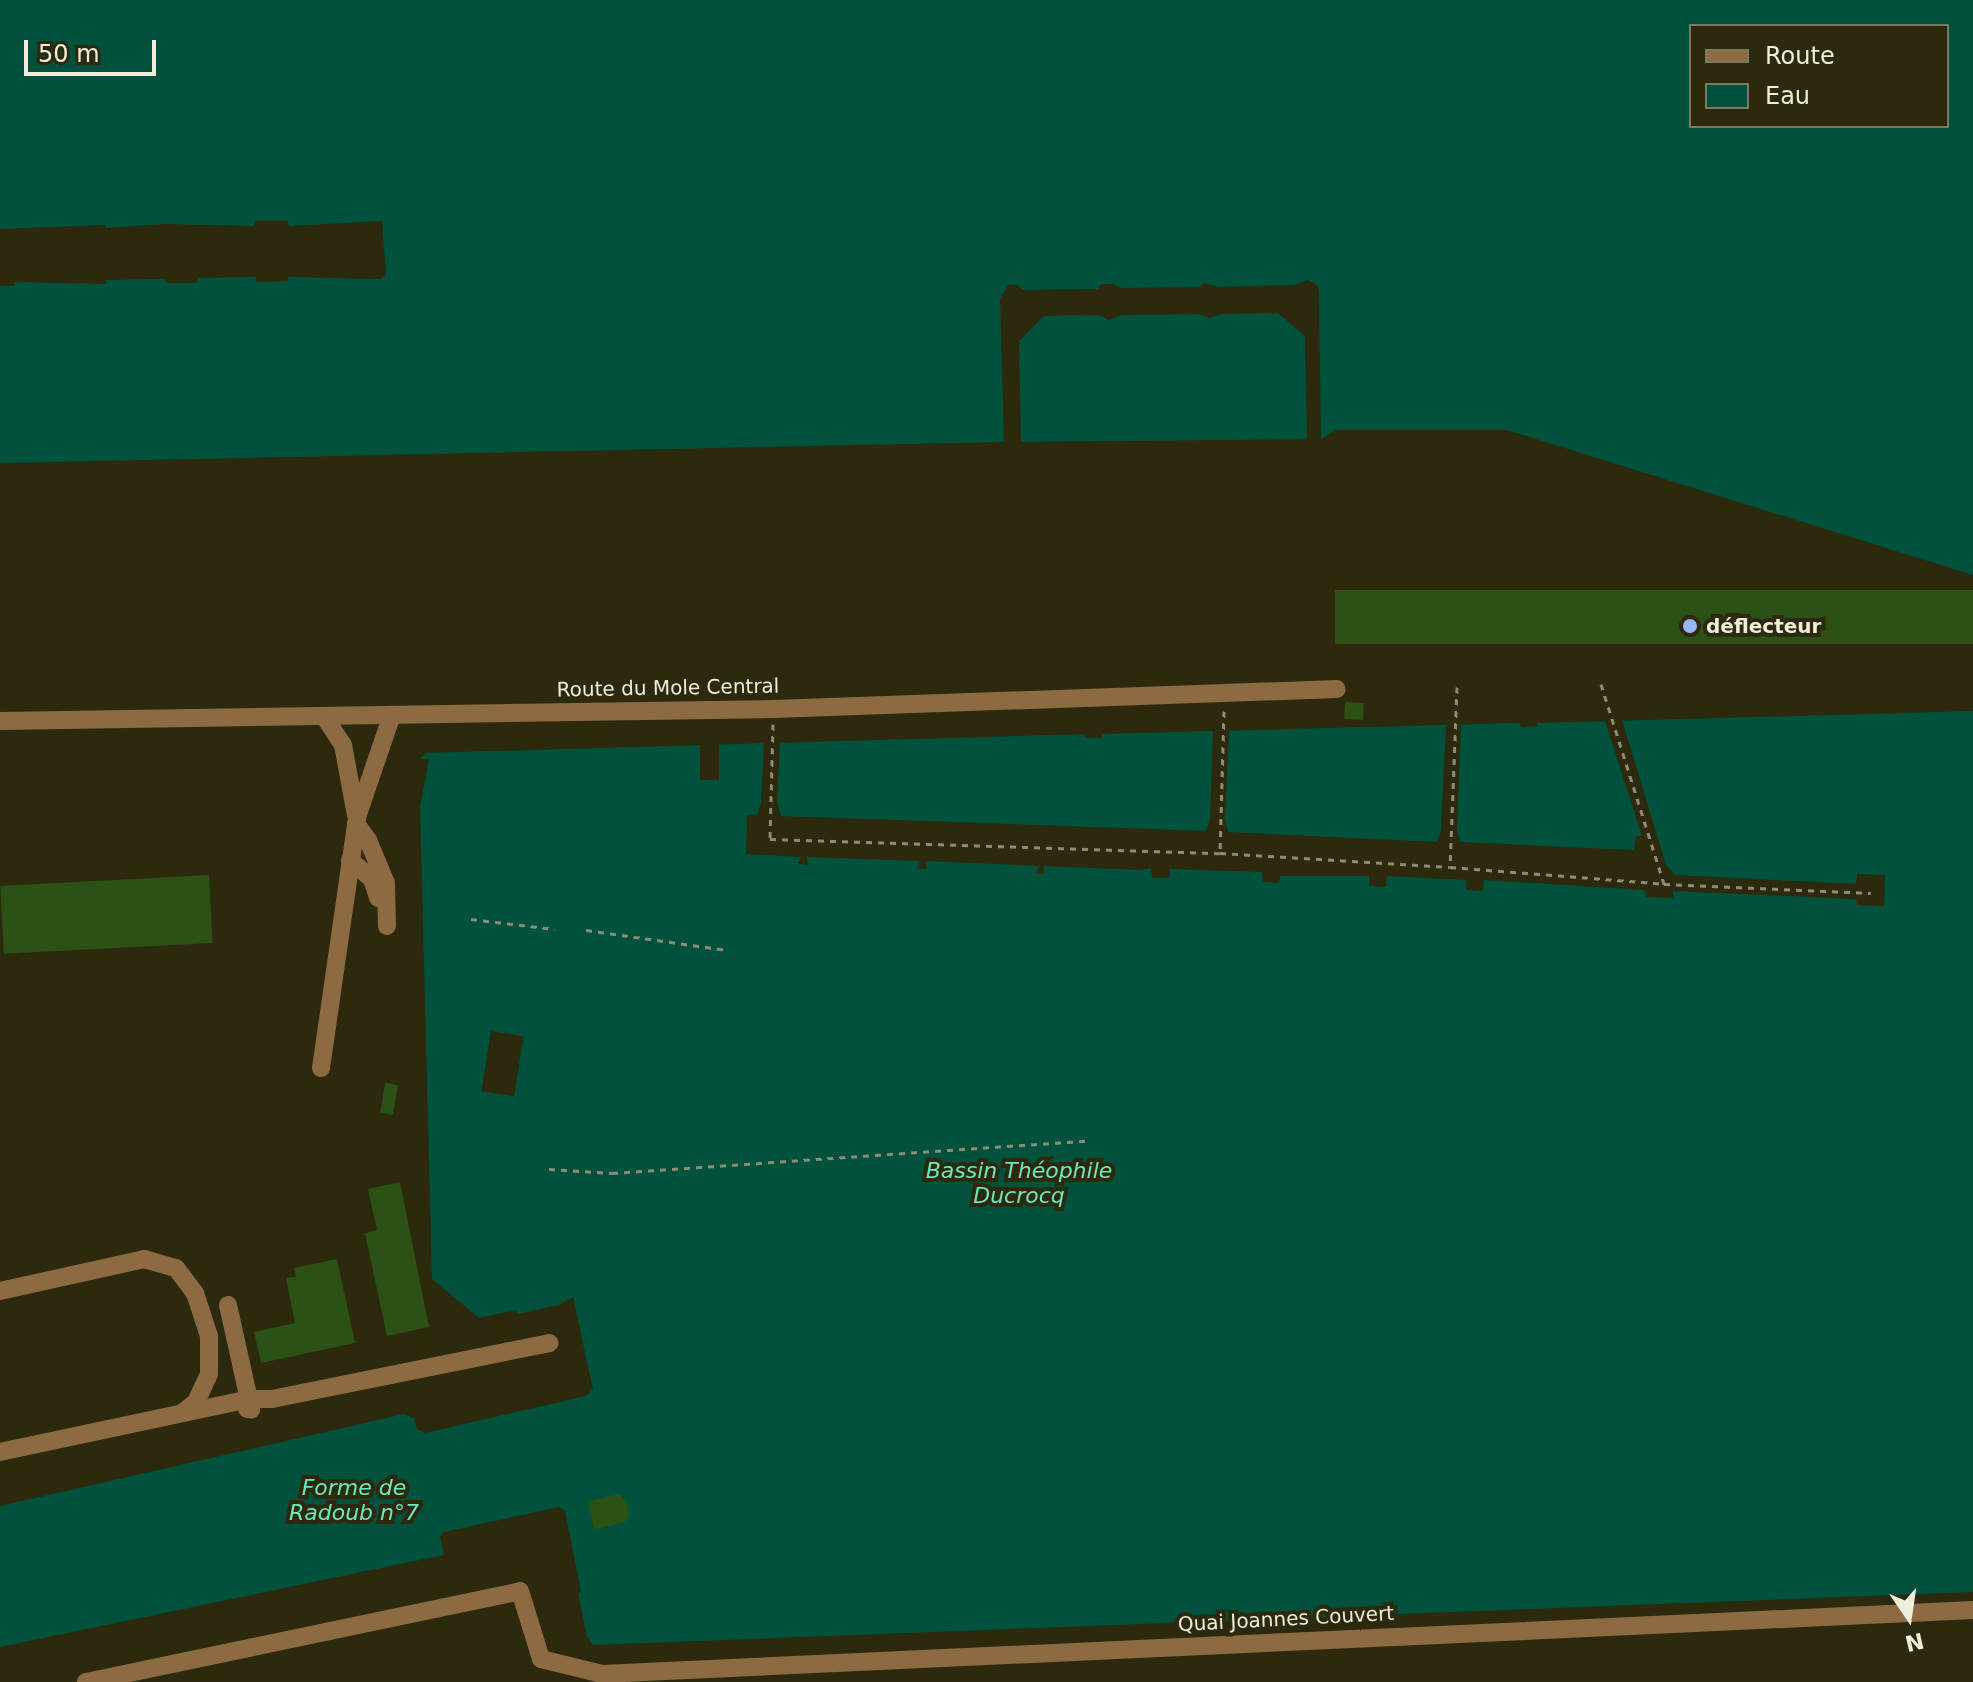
<!DOCTYPE html>
<html>
<head>
<meta charset="utf-8">
<style>
  body { margin:0 }
  #map { position:relative; width:1973px; height:1682px; overflow:hidden; background:#2c290c; font-family:"DejaVu Sans",sans-serif }
  div>[style] { position:absolute }
  .water>* { inset:0; background:#00523d }
  .pier>* { inset:0; background:#2c290c; transform-origin:0 0 }
  .building>* { inset:0; background:#2b5115; transform-origin:0 0 }
  .path>* { height:3px; margin-top:-1.5px; transform-origin:0; background:repeating-linear-gradient(90deg,#8e8c75 0 6px,transparent 0 12px) }
  .minor>* { height:18px; margin:-9px; padding:0 9px; transform-origin:9px; border-radius:9px; background:#8d6b42 }
  .dots>* { width:22px; height:22px; translate:-50% -50%; box-sizing:border-box; border:4px solid #2c290c; border-radius:50% }
  span { translate:-50% -50%; white-space:nowrap; text-align:center; line-height:1.15; -webkit-text-stroke:8px #2c290c; paint-order:stroke }
  .poi-label { font-size:20px; color:#efeedd; font-weight:700 }
  .left { translate:0 -50%; text-align:left }
  .street-label { font-size:20px; color:#efeedd }
  .water-label { font-size:22px; color:#6ae8bf; font-style:italic }
  .legend { position:absolute; left:1689px; top:24px; width:260px; height:104px; box-sizing:border-box; background:#2c290c; border:2px solid #7a7860; margin:0; padding:10px 14px; list-style:none; font-size:24px; color:#efeedd }
  .legend li { display:flex; align-items:center; gap:16px; height:40px }
  .legend b { width:40px; border:2px solid #7a7860 }
  .north { position:absolute; left:1869px; top:1578px; width:80px; height:80px; -webkit-text-stroke:6px #2c290c; paint-order:stroke; rotate:167deg; font-size:22px; font-weight:700; line-height:32px; text-align:center; color:#efeedd }
  .north::after { content:''; display:block; margin:auto; width:28px; height:36px; background:#efeedd; clip-path:polygon(50% 0,100% 100%,50% 72%,0 100%) }
  .scale { position:absolute; left:24px; top:40px; width:132px; height:36px; box-sizing:border-box; border:4px solid #efeedd; border-top:0; padding-left:10px; font-size:24px; line-height:28px; white-space:nowrap; color:#efeedd; -webkit-text-stroke:6px #2c290c; paint-order:stroke }
</style>
</head>
<body>
<div id="map">
  <div class="water">
    <i style="clip-path:polygon(evenodd,0 0,1973px 0,1973px 575px,1507px 430px,1336px 430px,1321px 439px,1004px 442px,0 463px,0 0,1691px 26px,1947px 26px,1947px 126px,1691px 126px,1691px 26px)"></i>
    <i style="clip-path:polygon(1973px 711px,1973px 1592px,593px 1645px,587px 1636px,578px 1594px,581px 1592px,565px 1511px,559px 1507px,444px 1532px,440px 1537px,444px 1555px,0 1647px,0 1506px,404px 1414px,414px 1418px,417px 1429px,425px 1433px,586px 1396px,593px 1389px,573px 1297px,559px 1305px,518px 1314px,516px 1310px,479px 1318px,432px 1279px,420px 807px,429px 759px,420px 759px,426px 753px,1084px 734px,1085px 738px,1101px 738px,1102px 734px,1520px 723px,1521px 727px,1538px 726px,1538px 723px)"></i>
  </div>
  <div class="pier">
    <i style="clip-path:polygon(255px 221px,288px 221px,289px 226px,382px 221px,386px 275px,380px 279px,288px 277px,288px 281px,256px 282px,256px 277px,198px 278px,197px 283px,166px 283px,165px 279px,106px 280px,106px 284px,14px 282px,14px 286px,0 286px,0 229px,105px 225px,106px 228px,164px 224px,254px 226px)"></i>
    <i style="clip-path:polygon(1307px 280px,1316px 284px,1319px 290px,1321px 439px,1307px 439px,1305px 336px,1278px 313px,1221px 314px,1210px 318px,1198px 314px,1122px 315px,1109px 320px,1098px 315px,1044px 316px,1019px 341px,1021px 442px,1004px 442px,1000px 299px,1008px 285px,1017px 285px,1023px 290px,1098px 289px,1101px 284px,1114px 284px,1120px 288px,1200px 287px,1203px 283px,1219px 287px,1296px 285px)"></i>
    <i style="clip-path:polygon(1622px 720px,1666px 865px,1675px 875px,1856px 884px,1857px 874px,1885px 875px,1884px 906px,1857px 905px,1856px 899px,1673px 891px,1673px 898px,1646px 897px,1645px 890px,1484px 880px,1483px 891px,1466px 890px,1466px 880px,1387px 876px,1386px 887px,1369px 886px,1369px 876px,1280px 876px,1279px 883px,1263px 882px,1262px 872px,1170px 869px,1169px 878px,1152px 878px,1151px 868px,1142px 870px,1043px 866px,1044px 874px,1036px 873px,1039px 866px,925px 861px,927px 869px,917px 869px,920px 861px,807px 857px,808px 865px,798px 864px,801px 857px,746px 854px,747px 815px,757px 815px,761px 803px,764px 743px,780px 743px,777px 802px,781px 816px,1206px 831px,1210px 820px,1213px 731px,1229px 731px,1225px 820px,1228px 832px,1437px 842px,1441px 830px,1446px 725px,1461px 725px,1457px 830px,1460px 842px,1634px 850px,1636px 836px,1642px 836px,1605px 721px)"></i>
    <i style="left:719px;top:744px;width:36px;height:19px;rotate:90deg"></i>
    <i style="left:491px;top:1031px;width:33px;height:61px;rotate:9deg"></i>
  </div>
  <div class="building">
    <i style="left:1973px;top:590px;width:54px;height:638px;rotate:90deg"></i>
    <i style="left:1345px;top:702px;width:19px;height:17px;rotate:3deg"></i>
    <i style="left:209px;top:875px;width:68px;height:209px;rotate:87deg"></i>
    <i style="left:385px;top:1083px;width:13px;height:30px;rotate:9deg"></i>
    <i style="clip-path:polygon(400px 1182px,429px 1327px,387px 1336px,365px 1233px,377px 1230px,368px 1189px)"></i>
    <i style="clip-path:polygon(337px 1259px,355px 1343px,261px 1363px,254px 1332px,295px 1323px,286px 1278px,296px 1277px,294px 1268px)"></i>
    <i style="clip-path:polygon(619px 1494px,626px 1501px,629px 1514px,625px 1522px,594px 1530px,588px 1501px)"></i>
  </div>
  <div class="path">
    <i style="left:1601px;top:684px;width:210px;rotate:72.5deg"></i>
    <i style="left:1664px;top:884px;width:207px;rotate:2.5deg"></i>
    <i style="left:1457px;top:687px;width:180px;rotate:92.2deg"></i>
    <i style="left:1450px;top:867px;width:215px;rotate:4.5deg"></i>
    <i style="left:1224px;top:711px;width:142px;rotate:91.6deg"></i>
    <i style="left:1220px;top:853px;width:230px;rotate:3.5deg"></i>
    <i style="left:773px;top:724px;width:115px;rotate:91.5deg"></i>
    <i style="left:770px;top:839px;width:450px;rotate:1.8deg"></i>
    <i style="left:471px;top:919px;width:84px;rotate:6.9deg"></i>
    <i style="left:586px;top:930px;width:142px;rotate:8.1deg"></i>
    <i style="left:549px;top:1169px;width:63px;rotate:3.6deg"></i>
    <i style="left:612px;top:1173px;width:479px;rotate:-3.9deg"></i>
  </div>
  <div class="minor">
    <i style="left:324px;top:716px;width:35px;rotate:57deg"></i>
    <i style="left:343px;top:745px;width:71px;rotate:79.5deg"></i>
    <i style="left:0;top:721px;width:774px;rotate:-0.89deg"></i>
    <i style="left:774px;top:709px;width:563px;rotate:-2.03deg"></i>
    <i style="left:356px;top:824px;width:20px;rotate:53deg"></i>
    <i style="left:368px;top:840px;width:47px;rotate:67.3deg"></i>
    <i style="left:386px;top:883px;width:43px;rotate:88.7deg"></i>
    <i style="left:350px;top:860px;width:29px;rotate:41deg"></i>
    <i style="left:372px;top:879px;width:20px;rotate:72deg"></i>
    <i style="left:321px;top:1068px;width:254px;rotate:-81.8deg"></i>
    <i style="left:357px;top:817px;width:108px;rotate:-71.1deg"></i>
    <i style="left:0;top:1291px;width:148px;rotate:-12.5deg"></i>
    <i style="left:144px;top:1259px;width:33px;rotate:16deg"></i>
    <i style="left:176px;top:1268px;width:31px;rotate:53deg"></i>
    <i style="left:195px;top:1293px;width:45px;rotate:72deg"></i>
    <i style="left:209px;top:1336px;width:38px;rotate:90deg"></i>
    <i style="left:209px;top:1374px;width:31px;rotate:115deg"></i>
    <i style="left:196px;top:1402px;width:16px;rotate:142deg"></i>
    <i style="left:228px;top:1305px;width:107px;rotate:77.5deg"></i>
    <i style="left:251px;top:1409px;width:4px;rotate:180deg"></i>
    <i style="left:0;top:1452px;width:255px;rotate:-12deg"></i>
    <i style="left:249px;top:1399px;width:23px"></i>
    <i style="left:272px;top:1399px;width:283px;rotate:-11.4deg"></i>
    <i style="left:86px;top:1682px;width:443px;rotate:-11.8deg"></i>
    <i style="left:520px;top:1591px;width:71px;rotate:72.8deg"></i>
    <i style="left:541px;top:1659px;width:63px;rotate:13.8deg"></i>
    <i style="left:602px;top:1674px;width:1372px;rotate:-2.67deg"></i>
  </div>
  <div class="dots">
    <i style="left:1690px;top:626px;background:#99b5fd"></i>
  </div>
  <div class="poi-label">
    <span class="left" style="left:1706px;top:626px">déflecteur</span>
  </div>
  <div class="street-label">
    <span style="left:668px;top:688px;rotate:-1deg">Route du Mole Central</span>
    <span style="left:1286px;top:1619px;rotate:-3deg">Quai Joannes Couvert</span>
  </div>
  <div class="water-label">
    <span style="left:1019px;top:1183px">Bassin Théophile<br>Ducrocq</span>
    <span style="left:354px;top:1500px">Forme de<br>Radoub n°7</span>
  </div>
  <ul class="legend">
  <li><b style="height:10px;background:#8d6b42"></b>Route</li>
  <li><b style="height:22px;background:#00523d"></b>Eau</li>
  </ul>
  <div class="north">N</div>
  <div class="scale">50 m</div>
</div>
</body>
</html>
